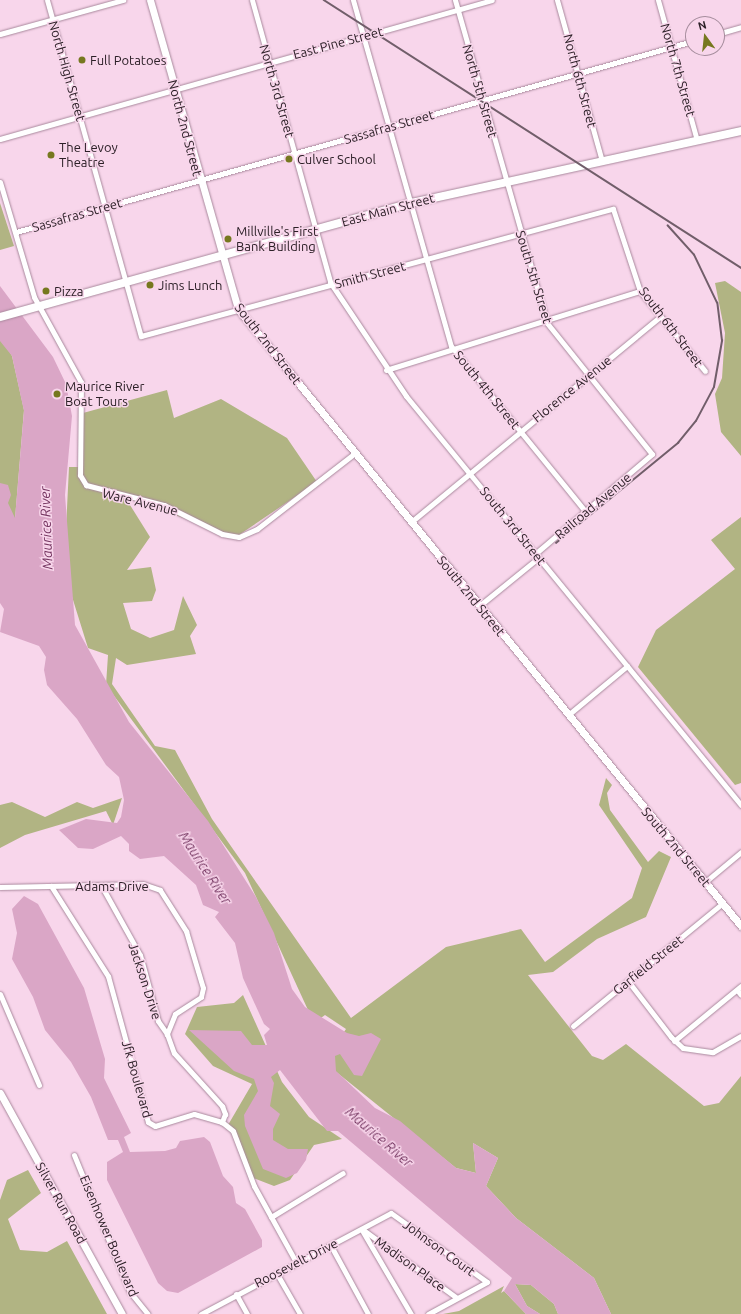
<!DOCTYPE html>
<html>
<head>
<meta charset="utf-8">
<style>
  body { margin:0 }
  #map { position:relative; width:741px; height:1314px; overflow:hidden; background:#f8d6eb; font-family:Ubuntu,sans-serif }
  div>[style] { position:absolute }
  .green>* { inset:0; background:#b1b483 }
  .water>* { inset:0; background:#daa6c6 }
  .roads { filter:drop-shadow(0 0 1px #a9899d) drop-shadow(0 0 1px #a9899d) }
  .minor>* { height:5px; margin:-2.5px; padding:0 2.5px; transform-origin:2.5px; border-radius:2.5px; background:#fff }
  .major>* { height:7px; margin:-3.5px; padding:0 3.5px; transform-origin:3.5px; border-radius:3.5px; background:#fff }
  .highway>* { height:8px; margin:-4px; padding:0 4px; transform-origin:4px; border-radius:4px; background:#fff }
  .rail>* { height:1.5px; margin:-0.75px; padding:0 0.75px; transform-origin:0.75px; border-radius:0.75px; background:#715e6a }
  .dots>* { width:11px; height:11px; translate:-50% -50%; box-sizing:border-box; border:2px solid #f8d6eb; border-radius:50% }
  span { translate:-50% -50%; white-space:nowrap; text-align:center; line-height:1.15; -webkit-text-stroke:3px #f8d6eb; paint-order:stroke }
  .street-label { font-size:13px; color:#2c2027 }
  .poi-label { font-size:13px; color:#2c2027 }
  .left { translate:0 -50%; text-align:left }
  .water-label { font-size:14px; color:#773863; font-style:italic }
  .north { position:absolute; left:685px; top:16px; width:40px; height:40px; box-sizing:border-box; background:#f8d6eb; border:1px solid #a68d9d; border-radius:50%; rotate:345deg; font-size:11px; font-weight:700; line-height:16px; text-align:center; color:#2c2027 }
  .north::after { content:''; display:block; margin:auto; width:14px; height:18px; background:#76781f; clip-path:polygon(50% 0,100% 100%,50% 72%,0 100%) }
</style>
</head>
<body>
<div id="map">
  <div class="green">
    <i style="clip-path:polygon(0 203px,14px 246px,0 250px)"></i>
    <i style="clip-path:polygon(725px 281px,741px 292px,741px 456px,721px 432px,715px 394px,722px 378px,725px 333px,715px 283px)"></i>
    <i style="clip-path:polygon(0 334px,12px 356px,24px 410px,15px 519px,0 526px)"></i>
    <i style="clip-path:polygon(167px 390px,174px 418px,221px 399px,287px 438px,317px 482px,236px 537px,125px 497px,150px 537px,127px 570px,151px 567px,156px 590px,152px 601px,123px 603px,131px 629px,150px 638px,174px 630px,183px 596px,197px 625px,190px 636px,196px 654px,127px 665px,116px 658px,112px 684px,155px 746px,175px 750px,212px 819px,351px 1018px,446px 947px,521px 929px,545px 962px,632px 898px,642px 868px,599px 805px,606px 778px,612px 785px,607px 793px,610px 810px,648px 862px,659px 851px,671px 857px,646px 917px,597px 939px,553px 972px,528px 975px,592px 1056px,603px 1060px,626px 1044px,704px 1106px,719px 1103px,741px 1076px,741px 1314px,611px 1314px,594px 1278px,516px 1218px,486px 1186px,498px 1158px,473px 1143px,476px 1173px,456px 1168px,330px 1067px,329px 1054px,346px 1029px,325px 1015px,314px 1023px,245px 873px,106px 685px,108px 655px,88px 648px,64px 571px,69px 467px,80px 467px,83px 413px)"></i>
    <i style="clip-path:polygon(741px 517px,741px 783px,735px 785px,638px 667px,656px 630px,735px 569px,711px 540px)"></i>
    <i style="clip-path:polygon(122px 798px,113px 825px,106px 811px,25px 835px,0 848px,0 805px,12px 802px,45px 817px,77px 802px,93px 808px)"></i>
    <i style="clip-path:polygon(243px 995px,282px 1082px,309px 1117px,342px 1139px,314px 1145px,290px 1180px,274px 1186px,251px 1177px,228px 1125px,252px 1084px,213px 1066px,185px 1034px,197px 1007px,234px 1003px)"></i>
    <i style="clip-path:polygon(28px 1170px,41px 1193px,8px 1219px,20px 1250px,47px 1252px,67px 1241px,107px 1314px,0 1314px,0 1200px,7px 1180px)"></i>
    <i style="clip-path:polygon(515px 1284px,531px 1285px,554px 1304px,558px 1314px,540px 1314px,527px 1306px)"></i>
    <i style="clip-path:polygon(504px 1286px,501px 1293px,504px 1291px,526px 1314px,443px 1314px,459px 1311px)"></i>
  </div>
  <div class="water">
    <i style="clip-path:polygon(0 286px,53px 357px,66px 384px,72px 416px,65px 495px,75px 625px,129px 722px,208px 821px,256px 897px,274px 933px,292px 989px,305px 1007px,347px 1033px,359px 1036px,371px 1033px,381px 1039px,362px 1076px,354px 1075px,340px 1054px,335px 1056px,336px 1071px,375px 1108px,400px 1121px,456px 1168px,476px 1173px,473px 1143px,498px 1158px,486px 1186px,516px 1218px,594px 1278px,611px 1314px,558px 1314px,554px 1304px,531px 1285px,515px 1284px,527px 1306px,540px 1314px,526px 1314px,504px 1291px,512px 1278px,338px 1131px,327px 1131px,280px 1070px,271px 1077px,274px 1083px,270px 1106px,280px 1114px,273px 1129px,273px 1140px,288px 1149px,308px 1149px,306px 1160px,297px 1173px,286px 1178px,263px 1169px,245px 1126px,244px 1115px,258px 1091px,254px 1079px,234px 1071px,189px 1030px,241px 1031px,252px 1045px,267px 1045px,264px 1035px,270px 1029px,264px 1024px,243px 978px,235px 943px,215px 917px,219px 912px,203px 905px,196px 885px,164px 856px,140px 859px,129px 851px,129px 844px,121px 836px,93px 849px,78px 848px,59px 830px,86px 819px,117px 823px,121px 817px,124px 800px,119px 777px,106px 765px,77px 719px,47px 685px,44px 670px,46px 657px,39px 646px,0 632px,4px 609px,0 603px,0 483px,8px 485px,11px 495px,8px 503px,15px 518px,24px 411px,12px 356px,0 341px)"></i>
    <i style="clip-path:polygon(24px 896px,38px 904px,84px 988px,105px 1059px,104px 1078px,131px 1133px,124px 1137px,130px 1152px,165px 1151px,176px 1148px,180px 1141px,204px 1137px,210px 1142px,223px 1176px,233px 1187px,236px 1203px,245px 1209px,262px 1240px,262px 1247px,178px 1293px,167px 1291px,158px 1283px,107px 1180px,107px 1162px,123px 1152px,118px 1140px,108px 1140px,91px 1097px,71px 1062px,45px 1030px,33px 997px,12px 959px,17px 933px,12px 909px)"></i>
  </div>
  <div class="roads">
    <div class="minor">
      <i style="left:47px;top:0;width:349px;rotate:74.4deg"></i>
      <i style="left:141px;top:336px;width:489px;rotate:-15.1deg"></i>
      <i style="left:613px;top:209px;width:86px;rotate:71.8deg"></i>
      <i style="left:640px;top:291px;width:103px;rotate:50.9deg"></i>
      <i style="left:252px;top:0;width:293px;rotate:74.5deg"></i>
      <i style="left:330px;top:282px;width:137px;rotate:56.3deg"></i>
      <i style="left:406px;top:396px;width:529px;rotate:50.68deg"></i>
      <i style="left:353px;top:0;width:360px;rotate:74.2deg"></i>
      <i style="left:451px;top:346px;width:214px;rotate:50.9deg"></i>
      <i style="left:455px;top:0;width:336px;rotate:74.1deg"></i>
      <i style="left:547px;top:323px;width:168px;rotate:51.3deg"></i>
      <i style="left:652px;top:454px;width:154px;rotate:139.5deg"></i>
      <i style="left:557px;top:0;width:167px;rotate:74.4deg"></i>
      <i style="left:658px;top:0;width:146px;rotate:74.5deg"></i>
      <i style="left:0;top:34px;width:128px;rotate:-15.5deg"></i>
      <i style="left:717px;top:34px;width:25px;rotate:-16deg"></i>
      <i style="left:0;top:139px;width:511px;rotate:-15.78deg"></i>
      <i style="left:0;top:182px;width:120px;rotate:73.5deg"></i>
      <i style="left:34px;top:297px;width:97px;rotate:61.1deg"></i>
      <i style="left:81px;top:382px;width:93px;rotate:90.6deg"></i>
      <i style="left:80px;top:475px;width:12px;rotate:59deg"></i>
      <i style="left:86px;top:485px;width:81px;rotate:14.4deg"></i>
      <i style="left:164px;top:505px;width:65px;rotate:26.6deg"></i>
      <i style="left:222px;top:534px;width:17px;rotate:10deg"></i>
      <i style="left:239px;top:537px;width:20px;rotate:-24deg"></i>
      <i style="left:257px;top:529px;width:124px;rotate:-37.8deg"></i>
      <i style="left:16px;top:232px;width:703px;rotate:-15.76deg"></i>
      <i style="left:386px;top:370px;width:266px;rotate:-17.3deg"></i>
      <i style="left:411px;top:522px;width:323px;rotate:-39.5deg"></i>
      <i style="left:479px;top:606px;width:76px;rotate:-39.1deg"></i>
      <i style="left:568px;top:715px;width:77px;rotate:-39.7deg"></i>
      <i style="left:705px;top:882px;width:47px;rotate:-39.8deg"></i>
      <i style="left:101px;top:885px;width:80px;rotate:60.9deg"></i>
      <i style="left:140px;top:955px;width:68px;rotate:74.7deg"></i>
      <i style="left:158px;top:1021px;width:16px;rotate:55deg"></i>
      <i style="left:51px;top:886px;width:107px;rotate:57.7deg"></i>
      <i style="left:108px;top:976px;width:151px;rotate:74.7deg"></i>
      <i style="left:148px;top:1122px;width:8px;rotate:30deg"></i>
      <i style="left:155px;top:1126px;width:41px;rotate:-17.1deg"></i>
      <i style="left:194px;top:1114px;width:29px;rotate:16deg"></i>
      <i style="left:222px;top:1122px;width:14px;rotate:39deg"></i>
      <i style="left:233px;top:1131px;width:59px;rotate:69.1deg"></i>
      <i style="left:254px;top:1186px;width:89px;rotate:61.1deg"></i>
      <i style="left:0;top:887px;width:143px;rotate:-1.2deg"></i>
      <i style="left:143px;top:884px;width:18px;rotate:19deg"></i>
      <i style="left:160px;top:890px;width:49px;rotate:57.6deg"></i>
      <i style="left:186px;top:931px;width:59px;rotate:73.4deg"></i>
      <i style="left:203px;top:988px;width:9px;rotate:103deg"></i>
      <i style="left:201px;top:997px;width:31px;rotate:147deg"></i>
      <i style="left:175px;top:1014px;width:22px;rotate:112deg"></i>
      <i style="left:167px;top:1034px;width:20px;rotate:70deg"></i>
      <i style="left:174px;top:1053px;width:72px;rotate:47.8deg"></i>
      <i style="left:222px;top:1106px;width:9px;rotate:69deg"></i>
      <i style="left:225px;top:1114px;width:9px;rotate:111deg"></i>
      <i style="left:628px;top:981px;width:71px;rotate:52.5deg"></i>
      <i style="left:671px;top:1037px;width:16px;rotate:43deg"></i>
      <i style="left:683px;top:1048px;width:30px;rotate:8deg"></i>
      <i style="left:713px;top:1052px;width:32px;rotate:-30deg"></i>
      <i style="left:737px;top:990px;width:6px;rotate:51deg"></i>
      <i style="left:0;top:994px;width:99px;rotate:66.8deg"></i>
      <i style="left:573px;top:1026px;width:194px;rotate:-39.4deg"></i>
      <i style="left:674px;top:1041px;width:87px;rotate:-39.4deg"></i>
      <i style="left:74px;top:1155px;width:148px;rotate:67.8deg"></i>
      <i style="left:130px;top:1292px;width:28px;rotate:51deg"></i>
      <i style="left:271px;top:1217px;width:84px;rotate:-31.4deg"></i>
      <i style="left:362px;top:1229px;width:117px;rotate:36deg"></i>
      <i style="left:363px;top:1232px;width:95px;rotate:59.7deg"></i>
      <i style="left:331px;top:1246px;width:77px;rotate:61.4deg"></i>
      <i style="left:277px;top:1274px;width:46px;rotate:60.1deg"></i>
      <i style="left:236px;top:1294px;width:23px;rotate:61deg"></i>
      <i style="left:201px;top:1314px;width:215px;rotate:-28deg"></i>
      <i style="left:391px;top:1213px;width:118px;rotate:35.7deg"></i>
      <i style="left:487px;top:1282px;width:67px;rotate:151.5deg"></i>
    </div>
    <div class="major">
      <i style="left:150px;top:0;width:321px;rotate:74.1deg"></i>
      <i style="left:238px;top:309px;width:796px;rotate:50.81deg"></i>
      <i style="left:0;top:1093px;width:252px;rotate:61.1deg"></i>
    </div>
    <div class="highway">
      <i style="left:0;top:317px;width:427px;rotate:-15.5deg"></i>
      <i style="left:411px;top:203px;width:338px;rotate:-12.3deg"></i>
    </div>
  </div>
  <div class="rail">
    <i style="left:324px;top:0;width:496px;rotate:32.7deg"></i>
    <i style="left:556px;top:543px;width:158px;rotate:-39.3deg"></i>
    <i style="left:678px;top:443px;width:28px;rotate:-51deg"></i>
    <i style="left:696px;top:421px;width:38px;rotate:-62deg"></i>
    <i style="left:714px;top:387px;width:47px;rotate:-80.1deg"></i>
    <i style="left:722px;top:341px;width:38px;rotate:-97deg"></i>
    <i style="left:717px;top:303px;width:53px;rotate:-115.6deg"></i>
    <i style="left:694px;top:255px;width:39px;rotate:-132deg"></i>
  </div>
  <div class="dots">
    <i style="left:82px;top:60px;background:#76781f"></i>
    <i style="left:51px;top:155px;background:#76781f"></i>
    <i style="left:289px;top:159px;background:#76781f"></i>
    <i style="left:228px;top:239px;background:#76781f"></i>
    <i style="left:150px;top:285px;background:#76781f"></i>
    <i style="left:46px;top:291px;background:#76781f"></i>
    <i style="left:57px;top:394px;background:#76781f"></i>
  </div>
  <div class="street-label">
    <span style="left:338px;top:43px;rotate:-15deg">East Pine Street</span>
    <span style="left:678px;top:70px;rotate:74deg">North 7th Street</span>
    <span style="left:67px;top:71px;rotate:74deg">North High Street</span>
    <span style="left:580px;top:81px;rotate:75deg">North 6th Street</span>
    <span style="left:277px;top:91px;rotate:74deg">North 3rd Street</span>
    <span style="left:480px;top:91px;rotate:74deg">North 5th Street</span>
    <span style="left:389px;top:127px;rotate:-16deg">Sassafras Street</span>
    <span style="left:185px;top:128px;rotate:75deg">North 2nd Street</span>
    <span style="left:388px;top:210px;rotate:-15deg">East Main Street</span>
    <span style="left:77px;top:215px;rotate:-16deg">Sassafras Street</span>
    <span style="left:370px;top:275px;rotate:-15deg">Smith Street</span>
    <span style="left:534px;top:277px;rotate:73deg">South 5th Street</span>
    <span style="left:671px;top:327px;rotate:53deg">South 6th Street</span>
    <span style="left:268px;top:344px;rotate:52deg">South 2nd Street</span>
    <span style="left:572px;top:389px;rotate:-39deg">Florence Avenue</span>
    <span style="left:487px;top:390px;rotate:51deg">South 4th Street</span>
    <span style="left:140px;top:502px;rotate:14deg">Ware Avenue</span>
    <span style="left:593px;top:506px;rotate:-40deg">Railroad Avenue</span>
    <span style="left:513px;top:526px;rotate:51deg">South 3rd Street</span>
    <span style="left:471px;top:596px;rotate:51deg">South 2nd Street</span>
    <span style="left:676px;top:847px;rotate:50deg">South 2nd Street</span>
    <span style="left:112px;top:886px">Adams Drive</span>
    <span style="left:648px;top:965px;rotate:-39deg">Garfield Street</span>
    <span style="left:145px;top:981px;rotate:72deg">Jackson Drive</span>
    <span style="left:137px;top:1079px;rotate:74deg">Jfk Boulevard</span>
    <span style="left:61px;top:1203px;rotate:61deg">Silver Run Road</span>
    <span style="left:109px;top:1236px;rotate:67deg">Eisenhower Boulevard</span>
    <span style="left:439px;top:1248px;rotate:36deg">Johnson Court</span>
    <span style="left:296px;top:1263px;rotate:-27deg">Roosevelt Drive</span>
    <span style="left:410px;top:1264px;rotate:36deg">Madison Place</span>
  </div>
  <div class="poi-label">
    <span class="left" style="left:90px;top:60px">Full Potatoes</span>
    <span class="left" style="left:59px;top:155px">The Levoy<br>Theatre</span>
    <span class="left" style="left:297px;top:159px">Culver School</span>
    <span class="left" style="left:236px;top:239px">Millville's First<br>Bank Building</span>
    <span class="left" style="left:158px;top:285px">Jims Lunch</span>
    <span class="left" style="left:54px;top:291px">Pizza</span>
    <span class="left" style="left:65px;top:394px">Maurice River<br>Boat Tours</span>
  </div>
  <div class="water-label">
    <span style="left:46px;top:528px;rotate:-92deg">Maurice River</span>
    <span style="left:205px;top:868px;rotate:57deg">Maurice River</span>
    <span style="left:379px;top:1137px;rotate:41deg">Maurice River</span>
  </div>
  <div class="north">N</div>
</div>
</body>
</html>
